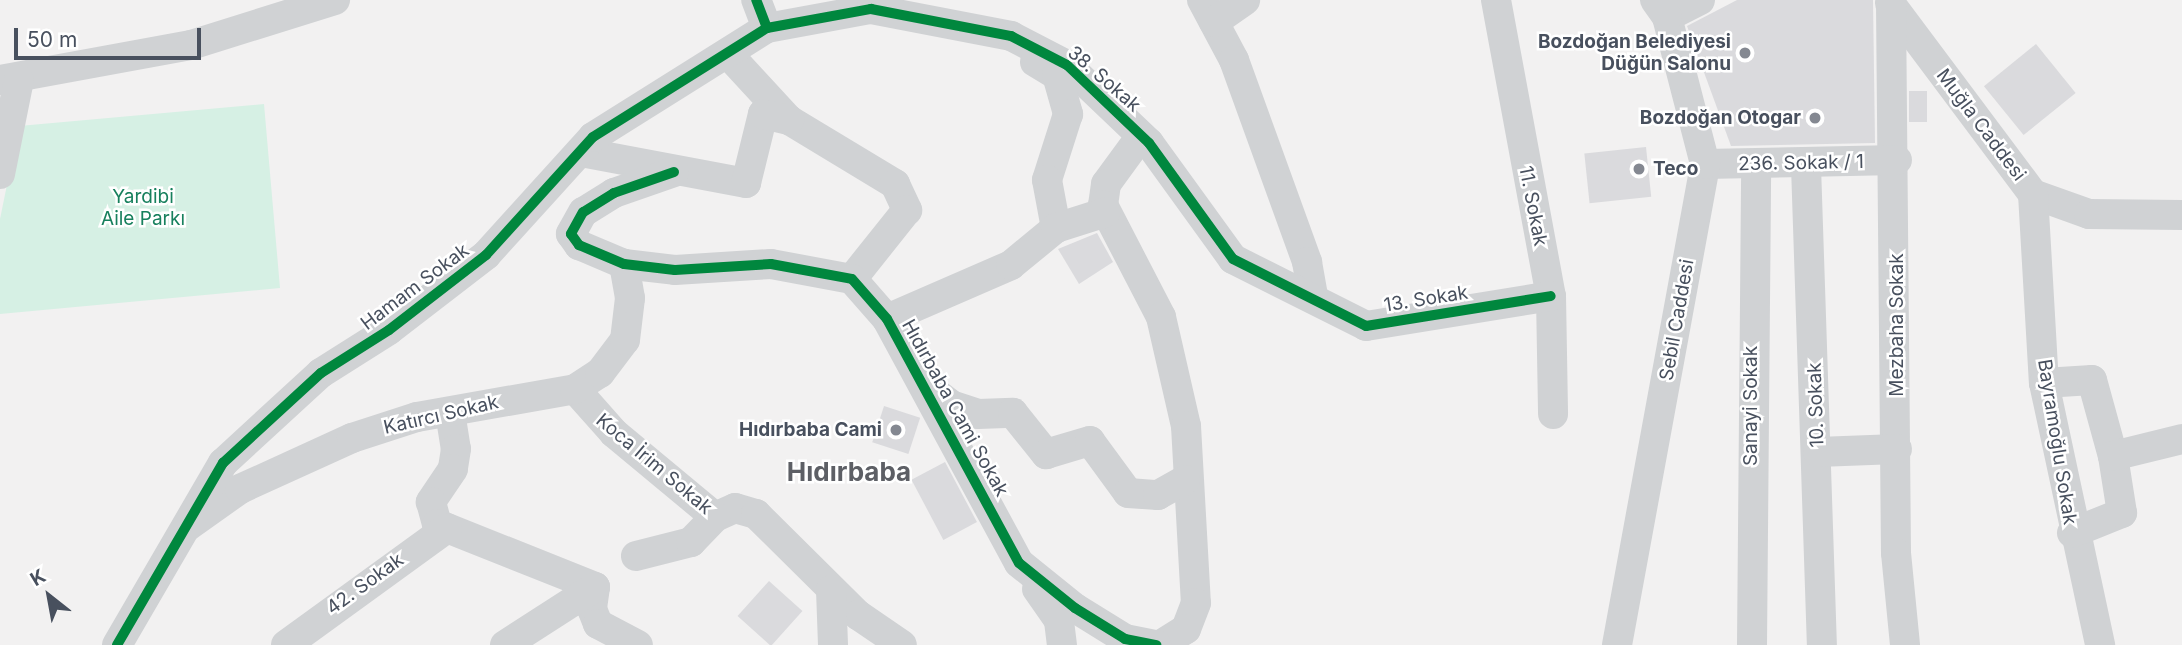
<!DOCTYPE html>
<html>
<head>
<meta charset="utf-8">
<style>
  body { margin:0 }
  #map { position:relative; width:2182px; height:645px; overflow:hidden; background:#f2f1f1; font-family:Inter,sans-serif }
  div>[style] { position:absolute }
  .green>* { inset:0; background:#d6f0e4 }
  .building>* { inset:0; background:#dadadd; transform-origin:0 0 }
  .minor>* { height:30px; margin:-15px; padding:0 15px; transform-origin:15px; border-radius:15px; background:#d0d2d4 }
  .cycleway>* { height:10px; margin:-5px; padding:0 5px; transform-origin:5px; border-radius:5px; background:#00873e }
  .dots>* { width:19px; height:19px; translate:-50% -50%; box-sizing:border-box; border:4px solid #fff; border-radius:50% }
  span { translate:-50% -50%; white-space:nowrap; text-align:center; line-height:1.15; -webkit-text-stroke:5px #fff; paint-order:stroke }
  .poi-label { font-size:19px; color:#48505e; font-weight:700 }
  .right { translate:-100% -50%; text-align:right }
  .left { translate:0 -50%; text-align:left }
  .street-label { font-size:19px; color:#48505e }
  .park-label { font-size:19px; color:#17805d }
  .district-label { font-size:26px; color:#5d5f65; font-weight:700 }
  .north { position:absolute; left:14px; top:561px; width:70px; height:70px; -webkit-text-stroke:5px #fff; paint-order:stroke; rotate:329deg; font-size:19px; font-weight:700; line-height:28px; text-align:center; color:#48505e }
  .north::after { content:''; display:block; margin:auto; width:24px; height:32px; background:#48505e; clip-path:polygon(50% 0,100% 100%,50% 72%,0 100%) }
  .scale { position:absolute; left:14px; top:28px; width:187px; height:32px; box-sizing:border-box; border:4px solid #48505e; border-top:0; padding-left:9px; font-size:21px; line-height:24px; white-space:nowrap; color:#48505e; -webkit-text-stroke:5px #fff; paint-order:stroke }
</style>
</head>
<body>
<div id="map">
  <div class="green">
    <i style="clip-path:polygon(264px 104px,280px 288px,0 314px,0 219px,19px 126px)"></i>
  </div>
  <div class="building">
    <i style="clip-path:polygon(1737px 0,1873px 0,1875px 143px,1731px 146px,1687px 26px)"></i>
    <i style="left:2036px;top:44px;width:63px;height:67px;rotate:51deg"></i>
    <i style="left:1909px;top:91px;width:18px;height:31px"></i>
    <i style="left:1646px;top:147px;width:50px;height:62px;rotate:84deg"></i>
    <i style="clip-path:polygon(1097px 233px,1113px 262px,1079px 284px,1058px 249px)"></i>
    <i style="left:884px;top:406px;width:38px;height:38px;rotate:18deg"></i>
    <i style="left:945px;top:462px;width:68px;height:38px;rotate:62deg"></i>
    <i style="left:769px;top:581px;width:45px;height:47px;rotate:42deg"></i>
  </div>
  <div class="minor">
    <i style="left:1202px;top:0;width:68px;rotate:61.9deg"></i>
    <i style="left:1234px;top:60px;width:215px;rotate:70.1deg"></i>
    <i style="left:1307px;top:262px;width:36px;rotate:80deg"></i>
    <i style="left:1496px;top:0;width:301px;rotate:79.5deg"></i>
    <i style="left:1551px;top:296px;width:118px;rotate:89deg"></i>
    <i style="left:1890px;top:3px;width:239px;rotate:53.2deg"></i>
    <i style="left:2033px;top:194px;width:59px;rotate:19.7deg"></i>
    <i style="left:2089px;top:214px;width:93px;rotate:0.6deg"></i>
    <i style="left:1891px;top:4px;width:549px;rotate:89.48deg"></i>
    <i style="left:1896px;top:553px;width:92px;rotate:84.4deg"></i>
    <i style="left:1667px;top:17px;width:37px;rotate:-27deg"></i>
    <i style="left:1214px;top:22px;width:38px;rotate:-35deg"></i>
    <i style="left:767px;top:28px;width:106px;rotate:-10.4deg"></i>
    <i style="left:871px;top:9px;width:143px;rotate:10.9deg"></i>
    <i style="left:1011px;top:36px;width:63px;rotate:27.4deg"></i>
    <i style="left:1067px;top:65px;width:113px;rotate:43.6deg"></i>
    <i style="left:1149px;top:143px;width:143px;rotate:54.1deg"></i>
    <i style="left:1233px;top:259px;width:149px;rotate:26.7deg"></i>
    <i style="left:1366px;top:326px;width:187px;rotate:-9.2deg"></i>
    <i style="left:728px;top:54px;width:90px;rotate:47.3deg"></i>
    <i style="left:789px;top:120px;width:124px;rotate:31.1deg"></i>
    <i style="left:895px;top:184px;width:29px;rotate:65deg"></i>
    <i style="left:907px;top:210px;width:88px;rotate:128.6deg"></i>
    <i style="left:1035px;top:62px;width:26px;rotate:31deg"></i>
    <i style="left:1057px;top:75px;width:41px;rotate:74.2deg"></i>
    <i style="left:1068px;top:114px;width:69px;rotate:107.7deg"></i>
    <i style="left:1047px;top:180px;width:49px;rotate:79.4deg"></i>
    <i style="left:0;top:80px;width:194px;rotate:-10.4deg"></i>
    <i style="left:191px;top:45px;width:151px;rotate:-17.4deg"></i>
    <i style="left:1141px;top:136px;width:59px;rotate:126.1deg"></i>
    <i style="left:1106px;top:184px;width:21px;rotate:98deg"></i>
    <i style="left:1103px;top:205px;width:126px;rotate:62.6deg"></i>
    <i style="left:1161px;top:317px;width:112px;rotate:77.1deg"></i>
    <i style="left:1186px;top:426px;width:177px;rotate:86.8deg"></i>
    <i style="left:1196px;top:603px;width:28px;rotate:111deg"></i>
    <i style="left:1186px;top:629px;width:31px;rotate:148deg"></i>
    <i style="left:581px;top:152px;width:168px;rotate:10.6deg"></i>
    <i style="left:746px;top:183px;width:71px;rotate:-76.2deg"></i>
    <i style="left:763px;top:114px;width:27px;rotate:13deg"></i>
    <i style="left:1705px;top:164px;width:192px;rotate:-1.2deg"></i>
    <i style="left:1806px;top:166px;width:479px;rotate:88.1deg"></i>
    <i style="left:674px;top:172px;width:64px;rotate:160.7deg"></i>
    <i style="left:614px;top:193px;width:36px;rotate:148deg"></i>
    <i style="left:583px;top:212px;width:25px;rotate:119deg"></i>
    <i style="left:571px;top:234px;width:14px;rotate:54deg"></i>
    <i style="left:579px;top:245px;width:49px;rotate:22.9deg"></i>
    <i style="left:624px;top:264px;width:51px;rotate:6.7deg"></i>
    <i style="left:675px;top:270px;width:96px;rotate:-3.6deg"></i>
    <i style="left:771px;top:264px;width:82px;rotate:10.5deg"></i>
    <i style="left:852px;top:279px;width:53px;rotate:48.8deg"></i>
    <i style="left:887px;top:319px;width:277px;rotate:61.6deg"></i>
    <i style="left:1019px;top:563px;width:72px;rotate:38.8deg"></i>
    <i style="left:1075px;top:608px;width:59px;rotate:31.8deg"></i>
    <i style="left:1125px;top:639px;width:32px;rotate:11deg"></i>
    <i style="left:0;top:174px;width:96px;rotate:-78.6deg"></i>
    <i style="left:2033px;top:194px;width:189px;rotate:86.7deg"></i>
    <i style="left:2044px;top:383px;width:268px;rotate:77.9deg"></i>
    <i style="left:887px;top:319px;width:135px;rotate:-23.5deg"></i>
    <i style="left:1011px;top:265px;width:58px;rotate:-39.4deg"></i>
    <i style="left:1056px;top:228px;width:52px;rotate:-17.7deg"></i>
    <i style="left:2044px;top:383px;width:48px;rotate:-3.6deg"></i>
    <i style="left:2092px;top:380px;width:79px;rotate:74.6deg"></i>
    <i style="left:927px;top:386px;width:31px;rotate:38deg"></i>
    <i style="left:951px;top:405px;width:28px;rotate:18deg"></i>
    <i style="left:978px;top:414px;width:35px;rotate:-2deg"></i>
    <i style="left:1013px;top:413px;width:53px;rotate:51.2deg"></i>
    <i style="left:1046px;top:454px;width:46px;rotate:-16.5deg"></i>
    <i style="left:1090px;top:441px;width:64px;rotate:53.8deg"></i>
    <i style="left:1128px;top:493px;width:30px;rotate:4deg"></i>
    <i style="left:1158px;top:495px;width:31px;rotate:-29deg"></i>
    <i style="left:575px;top:389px;width:59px;rotate:48.4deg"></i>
    <i style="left:614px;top:433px;width:131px;rotate:39.7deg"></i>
    <i style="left:715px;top:517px;width:22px;rotate:-24deg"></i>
    <i style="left:735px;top:508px;width:22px;rotate:16deg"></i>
    <i style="left:756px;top:514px;width:144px;rotate:44.7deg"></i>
    <i style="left:858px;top:615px;width:53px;rotate:34.3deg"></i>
    <i style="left:450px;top:412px;width:37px;rotate:81deg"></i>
    <i style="left:456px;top:449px;width:20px;rotate:99deg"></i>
    <i style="left:453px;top:469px;width:40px;rotate:124deg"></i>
    <i style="left:431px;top:502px;width:23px;rotate:75deg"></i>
    <i style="left:437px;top:524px;width:170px;rotate:21.7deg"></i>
    <i style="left:595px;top:587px;width:22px;rotate:98deg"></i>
    <i style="left:592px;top:609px;width:16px;rotate:68deg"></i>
    <i style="left:598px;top:624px;width:45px;rotate:27.7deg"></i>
    <i style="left:1818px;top:452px;width:79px;rotate:-2.2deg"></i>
    <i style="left:188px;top:526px;width:64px;rotate:-35.4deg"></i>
    <i style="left:240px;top:489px;width:123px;rotate:-24.5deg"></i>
    <i style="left:352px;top:438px;width:68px;rotate:-17.9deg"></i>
    <i style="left:417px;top:417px;width:160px;rotate:-10deg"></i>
    <i style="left:575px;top:389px;width:30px;rotate:-33deg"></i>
    <i style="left:600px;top:373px;width:41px;rotate:-52.9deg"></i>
    <i style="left:625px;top:340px;width:42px;rotate:-83.2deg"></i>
    <i style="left:630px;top:298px;width:35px;rotate:-100deg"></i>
    <i style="left:2072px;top:533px;width:54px;rotate:-21.8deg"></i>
    <i style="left:2122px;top:513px;width:58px;rotate:-99deg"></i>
    <i style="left:2113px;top:456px;width:71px;rotate:-13.8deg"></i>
    <i style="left:636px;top:556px;width:57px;rotate:-14.3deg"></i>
    <i style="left:691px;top:542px;width:35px;rotate:-46deg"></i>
    <i style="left:1037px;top:589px;width:39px;rotate:55deg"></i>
    <i style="left:1059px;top:621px;width:24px;rotate:83deg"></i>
    <i style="left:831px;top:590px;width:55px;rotate:87.9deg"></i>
    <i style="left:117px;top:645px;width:211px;rotate:-59.8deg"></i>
    <i style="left:223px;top:463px;width:133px;rotate:-42.6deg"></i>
    <i style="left:321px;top:373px;width:80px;rotate:-32.3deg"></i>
    <i style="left:389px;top:330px;width:123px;rotate:-37.7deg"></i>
    <i style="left:486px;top:255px;width:159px;rotate:-47.8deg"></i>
    <i style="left:593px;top:137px;width:205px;rotate:-32.1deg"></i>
    <i style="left:767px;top:28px;width:30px;rotate:-111deg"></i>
    <i style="left:286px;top:645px;width:199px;rotate:-36deg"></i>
    <i style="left:505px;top:645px;width:107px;rotate:-32.8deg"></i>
    <i style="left:1617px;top:645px;width:489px;rotate:-79.6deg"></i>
    <i style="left:1705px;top:164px;width:152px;rotate:-104.5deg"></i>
    <i style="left:1667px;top:17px;width:21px;rotate:-125deg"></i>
    <i style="left:1752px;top:645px;width:479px;rotate:-89.5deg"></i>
  </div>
  <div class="cycleway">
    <i style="left:767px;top:28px;width:106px;rotate:-10.4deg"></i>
    <i style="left:871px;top:9px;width:143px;rotate:10.9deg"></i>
    <i style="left:1011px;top:36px;width:63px;rotate:27.4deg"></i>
    <i style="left:1067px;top:65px;width:113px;rotate:43.6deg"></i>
    <i style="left:1149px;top:143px;width:143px;rotate:54.1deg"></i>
    <i style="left:1233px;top:259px;width:149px;rotate:26.7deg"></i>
    <i style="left:1366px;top:326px;width:187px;rotate:-9.2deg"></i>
    <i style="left:674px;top:172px;width:64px;rotate:160.7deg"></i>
    <i style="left:614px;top:193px;width:36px;rotate:148deg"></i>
    <i style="left:583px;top:212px;width:25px;rotate:119deg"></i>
    <i style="left:571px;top:234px;width:14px;rotate:54deg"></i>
    <i style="left:579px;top:245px;width:49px;rotate:22.9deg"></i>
    <i style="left:624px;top:264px;width:51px;rotate:6.7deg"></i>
    <i style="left:675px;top:270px;width:96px;rotate:-3.6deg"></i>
    <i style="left:771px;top:264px;width:82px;rotate:10.5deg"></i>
    <i style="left:852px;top:279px;width:53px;rotate:48.8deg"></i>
    <i style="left:887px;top:319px;width:277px;rotate:61.6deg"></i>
    <i style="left:1019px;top:563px;width:72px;rotate:38.8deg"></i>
    <i style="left:1075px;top:608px;width:59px;rotate:31.8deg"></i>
    <i style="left:1125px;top:639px;width:32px;rotate:11deg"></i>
    <i style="left:117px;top:645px;width:211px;rotate:-59.8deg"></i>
    <i style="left:223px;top:463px;width:133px;rotate:-42.6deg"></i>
    <i style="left:321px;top:373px;width:80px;rotate:-32.3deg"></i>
    <i style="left:389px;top:330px;width:123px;rotate:-37.7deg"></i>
    <i style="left:486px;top:255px;width:159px;rotate:-47.8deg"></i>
    <i style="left:593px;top:137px;width:205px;rotate:-32.1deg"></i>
    <i style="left:767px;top:28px;width:30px;rotate:-111deg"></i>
  </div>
  <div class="dots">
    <i style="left:1745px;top:53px;background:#848891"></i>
    <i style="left:1815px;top:118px;background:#848891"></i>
    <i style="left:1639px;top:169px;background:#848891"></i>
    <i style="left:896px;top:430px;background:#848891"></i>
  </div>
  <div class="poi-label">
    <span class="right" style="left:1731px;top:53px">Bozdoğan Belediyesi<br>Düğün Salonu</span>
    <span class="right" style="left:1801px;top:118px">Bozdoğan Otogar</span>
    <span class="left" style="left:1653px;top:169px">Teco</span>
    <span class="right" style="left:882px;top:430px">Hıdırbaba Cami</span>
  </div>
  <div class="street-label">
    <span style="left:1104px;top:79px;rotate:41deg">38. Sokak</span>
    <span style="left:1981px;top:125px;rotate:53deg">Muğla Caddesi</span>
    <span style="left:1801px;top:163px;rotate:-1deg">236. Sokak / 1</span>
    <span style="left:1533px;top:206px;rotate:79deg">11. Sokak</span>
    <span style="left:415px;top:287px;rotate:-37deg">Hamam Sokak</span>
    <span style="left:1426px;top:299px;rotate:-9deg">13. Sokak</span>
    <span style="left:1677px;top:320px;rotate:-80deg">Sebil Caddesi</span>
    <span style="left:1897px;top:325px;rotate:-90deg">Mezbaha Sokak</span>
    <span style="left:1816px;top:405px;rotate:-92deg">10. Sokak</span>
    <span style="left:1751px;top:406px;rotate:-90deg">Sanayi Sokak</span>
    <span style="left:955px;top:408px;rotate:61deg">Hıdırbaba Cami Sokak</span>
    <span style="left:441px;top:415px;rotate:-13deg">Katırcı Sokak</span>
    <span style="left:2057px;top:442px;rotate:81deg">Bayramoğlu Sokak</span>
    <span style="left:654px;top:464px;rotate:40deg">Koca İrim Sokak</span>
    <span style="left:365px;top:584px;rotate:-36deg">42. Sokak</span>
  </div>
  <div class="park-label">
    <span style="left:143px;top:208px">Yardibi<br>Aile Parkı</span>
  </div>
  <div class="district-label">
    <span style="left:849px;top:472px">Hıdırbaba</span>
  </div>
  <div class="north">K</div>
  <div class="scale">50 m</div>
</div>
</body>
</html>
